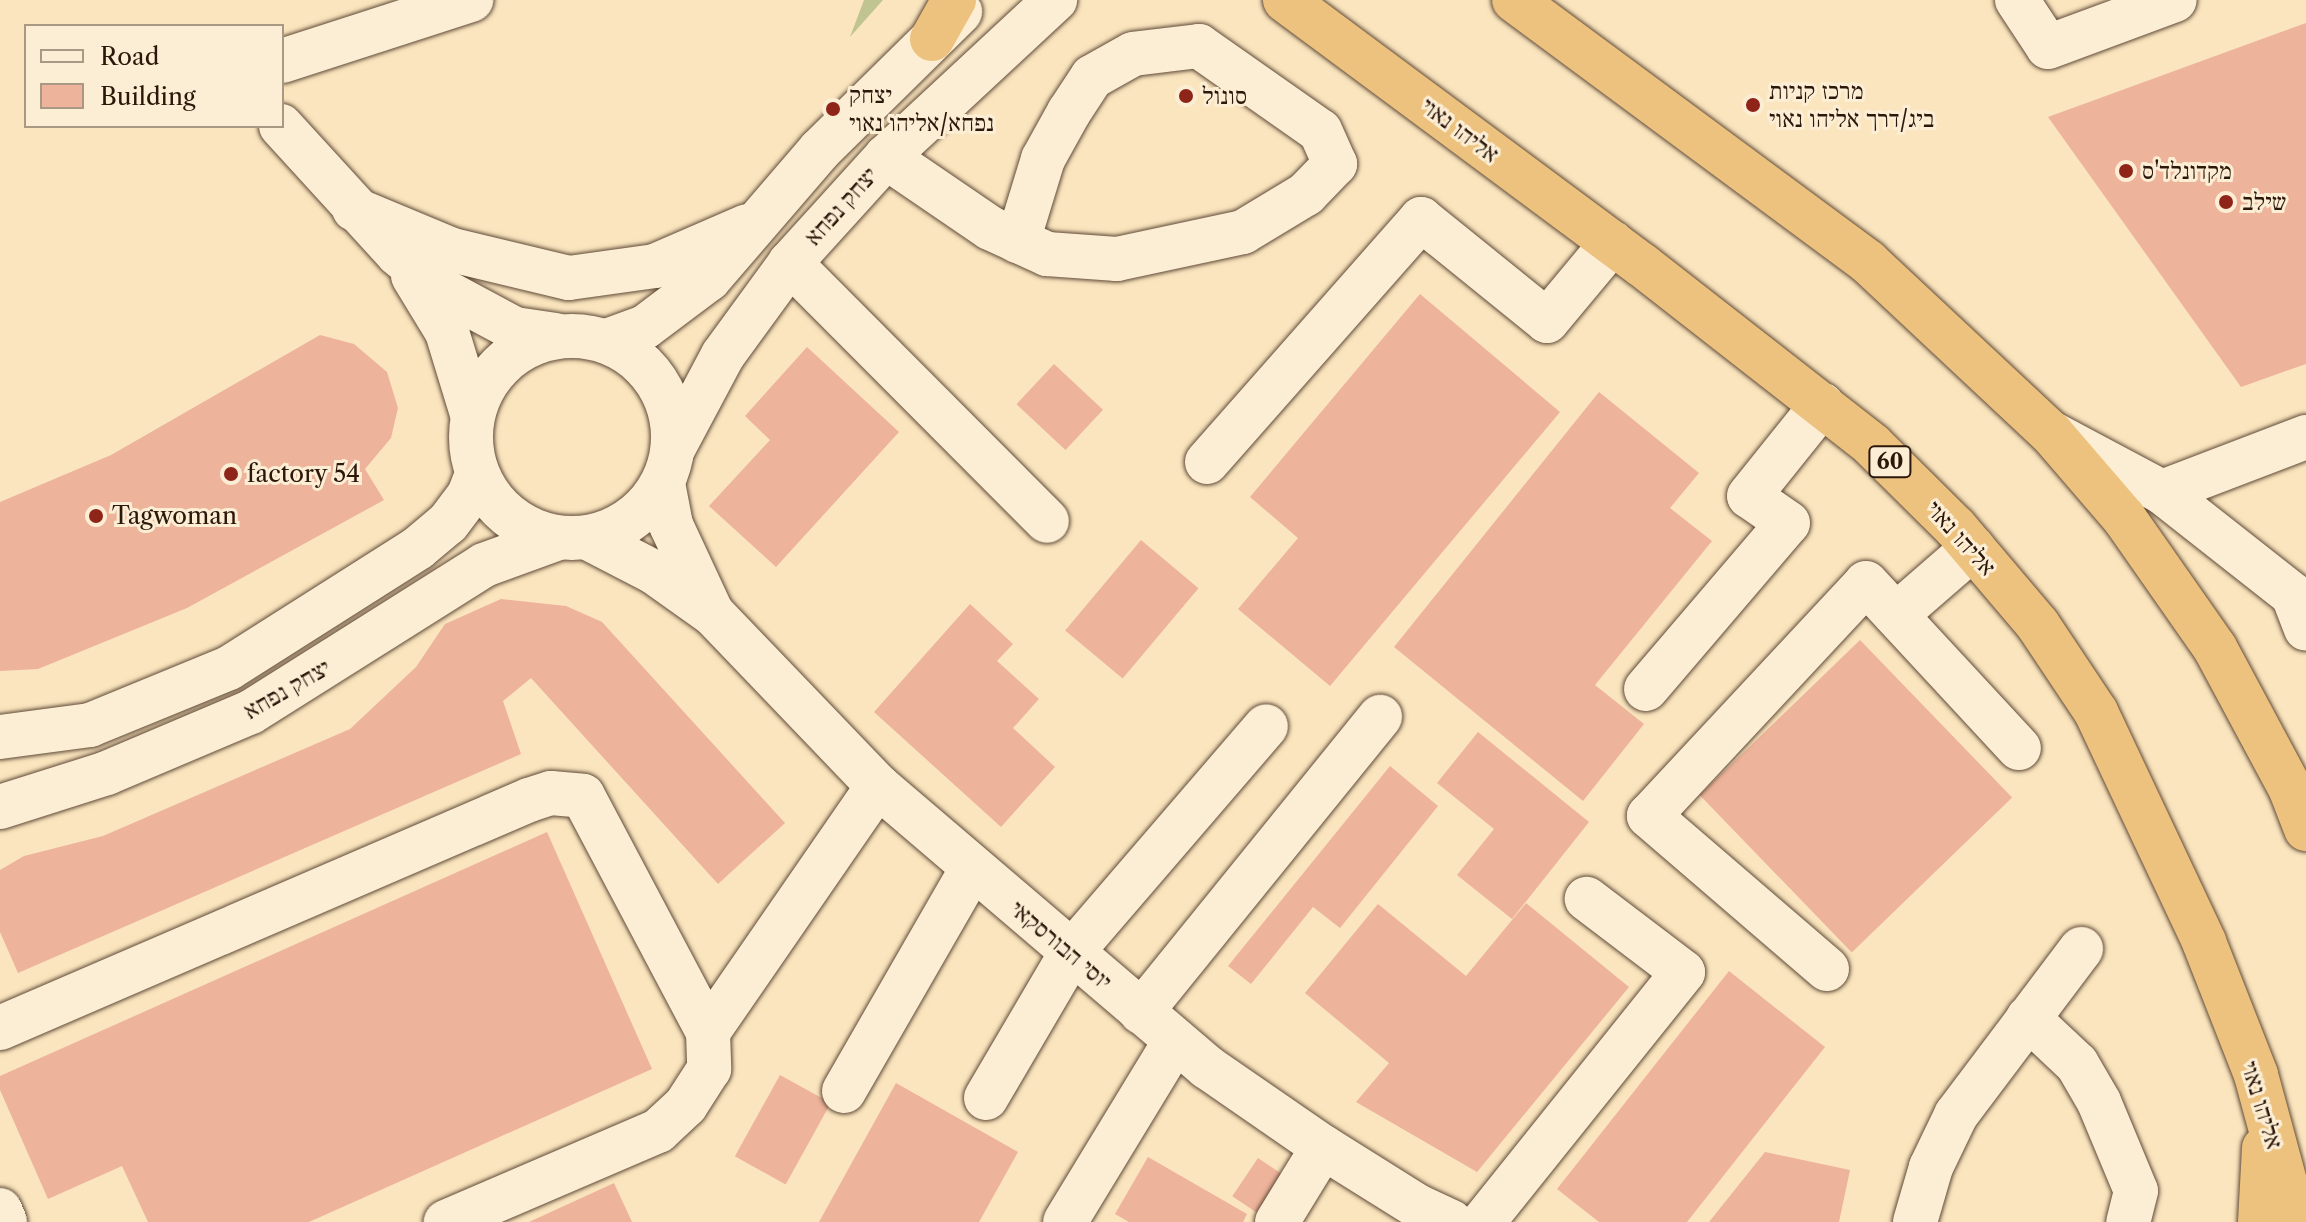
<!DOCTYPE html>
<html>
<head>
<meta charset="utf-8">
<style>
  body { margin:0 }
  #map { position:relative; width:2306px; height:1222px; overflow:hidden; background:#fae5be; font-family:"Libre Caslon Text","Frank Ruhl Libre",serif }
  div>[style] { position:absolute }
  .green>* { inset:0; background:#c0c490 }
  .building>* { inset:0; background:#eeb39b; transform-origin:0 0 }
  .roads { filter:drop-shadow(0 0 2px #604a38) drop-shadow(0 0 2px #604a38) }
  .minor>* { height:44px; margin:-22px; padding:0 22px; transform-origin:22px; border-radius:22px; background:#fceed5 }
  .minor>.ring { margin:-22px; padding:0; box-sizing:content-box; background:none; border:44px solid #fceed5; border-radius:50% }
  .highway>* { height:44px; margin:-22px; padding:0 22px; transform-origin:22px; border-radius:22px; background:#edc27f }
  .dots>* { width:22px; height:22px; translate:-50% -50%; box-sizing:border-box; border:4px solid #fceed5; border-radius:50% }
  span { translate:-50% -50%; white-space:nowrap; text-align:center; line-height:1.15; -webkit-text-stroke:6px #fceed5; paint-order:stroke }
  .shield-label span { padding:2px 6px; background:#fceed5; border:2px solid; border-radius:6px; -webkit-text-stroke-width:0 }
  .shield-label { font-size:22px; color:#2c170b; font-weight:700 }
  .poi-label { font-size:24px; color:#2c170b }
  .left { translate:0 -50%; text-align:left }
  .street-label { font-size:24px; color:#2c170b }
  .legend { position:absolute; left:24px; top:24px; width:260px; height:104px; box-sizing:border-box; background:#fceed5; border:2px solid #a99884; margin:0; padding:10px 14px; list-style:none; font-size:24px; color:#2c170b }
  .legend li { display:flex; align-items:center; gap:16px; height:40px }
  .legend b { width:40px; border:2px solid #a99884 }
</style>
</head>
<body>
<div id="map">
  <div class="green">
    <i style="clip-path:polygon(864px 0,883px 0,850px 37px)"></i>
  </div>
  <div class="building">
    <i style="clip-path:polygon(2306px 23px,2306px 364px,2241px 387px,2048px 117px)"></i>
    <i style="clip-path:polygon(1420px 294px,1560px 412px,1330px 686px,1238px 609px,1298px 538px,1250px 497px)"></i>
    <i style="clip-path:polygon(320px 335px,354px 344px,387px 372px,398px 408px,391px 438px,365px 469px,384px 500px,187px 608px,38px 669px,0 671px,0 502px,111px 455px)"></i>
    <i style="clip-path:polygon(807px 347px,899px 432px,776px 567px,709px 506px,770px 440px,745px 416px)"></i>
    <i style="left:1054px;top:364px;width:67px;height:55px;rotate:43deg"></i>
    <i style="clip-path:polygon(1599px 392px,1699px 473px,1670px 508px,1712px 541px,1595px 685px,1644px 724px,1583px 801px,1394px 647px)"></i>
    <i style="left:1141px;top:540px;width:75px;height:118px;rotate:40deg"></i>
    <i style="clip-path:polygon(501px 599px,566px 606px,602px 622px,785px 823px,718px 884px,531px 678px,503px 701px,521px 754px,18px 973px,0 932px,0 870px,24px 856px,103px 836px,350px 729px,416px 667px,445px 624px)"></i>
    <i style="clip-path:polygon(970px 604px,1013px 644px,997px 661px,1039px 699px,1013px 728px,1055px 767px,1001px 827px,874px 712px)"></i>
    <i style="left:1860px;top:640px;width:219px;height:223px;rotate:46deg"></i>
    <i style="clip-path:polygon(1478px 732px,1589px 822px,1512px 919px,1457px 875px,1494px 829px,1437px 783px)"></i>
    <i style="clip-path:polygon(1390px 766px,1438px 806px,1340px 928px,1313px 907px,1251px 984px,1228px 966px)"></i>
    <i style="clip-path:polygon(547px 832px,652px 1069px,309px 1222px,148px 1222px,122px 1166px,48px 1199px,0 1090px,0 1076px)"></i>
    <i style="clip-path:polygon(1526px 903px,1629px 987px,1477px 1172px,1356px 1102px,1389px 1063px,1305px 993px,1378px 904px,1466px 976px)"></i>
    <i style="clip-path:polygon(1729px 971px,1825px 1047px,1687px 1222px,1599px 1222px,1557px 1189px)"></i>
    <i style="left:780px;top:1075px;width:58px;height:93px;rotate:29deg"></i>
    <i style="clip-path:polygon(896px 1083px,1018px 1152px,979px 1222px,819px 1222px)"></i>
    <i style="clip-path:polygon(1765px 1152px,1850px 1170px,1839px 1222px,1709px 1222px)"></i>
    <i style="clip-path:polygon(1148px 1157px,1247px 1214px,1243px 1222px,1129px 1222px,1115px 1214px)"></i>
    <i style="left:1258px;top:1158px;width:32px;height:46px;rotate:34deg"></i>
    <i style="clip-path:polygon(614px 1183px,632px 1222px,529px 1222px)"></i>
  </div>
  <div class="roads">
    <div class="minor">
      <i style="left:2017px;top:0;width:56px;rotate:56.6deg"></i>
      <i style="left:2048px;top:47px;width:135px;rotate:-20.3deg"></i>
      <i style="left:282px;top:61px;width:199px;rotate:-17.9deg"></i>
      <i style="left:281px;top:126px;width:173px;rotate:47.6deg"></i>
      <i style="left:398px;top:254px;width:55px;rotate:39.8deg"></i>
      <i style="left:440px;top:289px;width:85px;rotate:28.1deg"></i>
      <i style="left:515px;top:329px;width:41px;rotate:8.3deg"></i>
      <i style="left:886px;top:157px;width:126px;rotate:34.3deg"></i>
      <i style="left:990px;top:228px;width:63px;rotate:24.5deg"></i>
      <i style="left:1047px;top:254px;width:70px;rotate:4.1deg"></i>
      <i style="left:1117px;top:259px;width:129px;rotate:-12.1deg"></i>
      <i style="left:1243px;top:232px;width:74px;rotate:-31.1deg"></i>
      <i style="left:1306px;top:194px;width:42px;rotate:-46deg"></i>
      <i style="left:1335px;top:164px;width:36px;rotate:-114deg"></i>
      <i style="left:1320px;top:131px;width:148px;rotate:-144.9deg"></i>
      <i style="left:1199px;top:46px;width:66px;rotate:173.1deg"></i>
      <i style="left:1133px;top:54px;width:47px;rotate:150.7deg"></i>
      <i style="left:1092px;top:77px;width:42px;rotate:123.3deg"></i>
      <i style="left:1069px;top:112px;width:54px;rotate:119deg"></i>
      <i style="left:1043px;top:159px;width:86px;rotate:107deg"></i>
      <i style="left:354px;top:209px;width:106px;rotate:22.7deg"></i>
      <i style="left:452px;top:250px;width:120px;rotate:13.5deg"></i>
      <i style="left:569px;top:278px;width:87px;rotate:-7.9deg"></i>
      <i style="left:655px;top:266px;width:100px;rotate:-23.5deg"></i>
      <i style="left:790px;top:263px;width:364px;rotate:45.1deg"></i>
      <i style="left:413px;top:276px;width:66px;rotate:58.7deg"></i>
      <i style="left:447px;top:332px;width:86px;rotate:73deg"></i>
      <i class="ring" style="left:471px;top:336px;width:158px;height:158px"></i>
      <i style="left:607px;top:341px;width:40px;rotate:-20.2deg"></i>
      <i style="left:645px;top:327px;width:80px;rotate:-36.9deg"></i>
      <i style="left:709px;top:279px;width:170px;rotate:-49.3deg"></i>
      <i style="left:820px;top:150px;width:197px;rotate:-44.6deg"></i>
      <i style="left:2053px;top:434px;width:123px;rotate:28deg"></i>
      <i style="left:2162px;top:492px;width:167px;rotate:38.2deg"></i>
      <i style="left:2293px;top:595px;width:36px;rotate:69deg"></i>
      <i style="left:673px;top:449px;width:106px;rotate:-62deg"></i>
      <i style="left:723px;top:355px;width:114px;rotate:-53.9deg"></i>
      <i style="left:790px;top:263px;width:143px;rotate:-47.8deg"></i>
      <i style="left:886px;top:157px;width:231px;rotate:-42.9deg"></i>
      <i style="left:1207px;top:462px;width:324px;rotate:-48.6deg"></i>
      <i style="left:1421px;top:219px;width:162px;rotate:39deg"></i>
      <i style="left:1547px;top:321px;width:102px;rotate:-50.2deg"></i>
      <i style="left:663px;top:483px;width:43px;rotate:79.2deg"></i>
      <i style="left:671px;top:525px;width:93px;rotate:65.1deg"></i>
      <i style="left:2162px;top:492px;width:154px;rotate:-20.9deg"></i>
      <i style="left:588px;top:538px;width:74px;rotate:27.3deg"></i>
      <i style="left:654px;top:572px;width:72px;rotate:35.4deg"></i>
      <i style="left:713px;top:614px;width:238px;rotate:46.2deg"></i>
      <i style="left:878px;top:786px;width:433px;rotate:40.5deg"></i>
      <i style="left:1207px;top:1067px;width:141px;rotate:34.6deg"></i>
      <i style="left:1323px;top:1147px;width:111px;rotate:32.1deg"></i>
      <i style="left:1417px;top:1206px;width:38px;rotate:25deg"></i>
      <i style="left:1896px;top:615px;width:102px;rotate:-41deg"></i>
      <i style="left:1646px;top:689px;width:218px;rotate:-49.5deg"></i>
      <i style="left:1788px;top:523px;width:47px;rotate:-145.3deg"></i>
      <i style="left:1749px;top:496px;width:117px;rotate:-51.3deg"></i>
      <i style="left:0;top:737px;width:91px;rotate:-7.6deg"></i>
      <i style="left:90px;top:725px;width:150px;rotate:-22.3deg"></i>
      <i style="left:229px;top:668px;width:224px;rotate:-32.4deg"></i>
      <i style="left:418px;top:548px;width:39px;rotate:-40deg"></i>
      <i style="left:448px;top:523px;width:35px;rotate:-53deg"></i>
      <i style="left:469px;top:495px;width:22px;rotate:-69deg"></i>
      <i style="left:0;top:807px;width:112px;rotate:-17.6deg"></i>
      <i style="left:107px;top:773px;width:156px;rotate:-23deg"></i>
      <i style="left:251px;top:712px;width:275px;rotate:-32.2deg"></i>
      <i style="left:484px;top:565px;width:79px;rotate:-20deg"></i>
      <i style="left:1827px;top:969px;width:235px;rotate:-139.3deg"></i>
      <i style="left:1649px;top:816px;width:318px;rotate:-47deg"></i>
      <i style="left:1866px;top:583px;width:225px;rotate:47.2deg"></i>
      <i style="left:1141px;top:1012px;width:380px;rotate:-51deg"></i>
      <i style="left:2028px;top:1018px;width:67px;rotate:43.2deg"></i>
      <i style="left:2077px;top:1064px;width:44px;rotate:59.9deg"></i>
      <i style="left:2099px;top:1102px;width:96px;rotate:67.4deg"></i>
      <i style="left:2136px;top:1191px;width:32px;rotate:104deg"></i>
      <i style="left:0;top:1028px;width:576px;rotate:-23.32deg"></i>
      <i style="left:529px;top:800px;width:23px;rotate:-18deg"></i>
      <i style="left:551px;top:793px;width:32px;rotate:5deg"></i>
      <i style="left:583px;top:796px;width:267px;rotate:62.1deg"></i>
      <i style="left:708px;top:1032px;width:37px;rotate:88deg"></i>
      <i style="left:709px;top:1069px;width:43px;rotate:122.6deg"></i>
      <i style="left:686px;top:1105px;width:38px;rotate:137deg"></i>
      <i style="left:658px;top:1131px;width:231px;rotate:156.8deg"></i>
      <i style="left:708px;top:1032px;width:299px;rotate:-55.4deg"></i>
      <i style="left:844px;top:1091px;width:255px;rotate:-60.1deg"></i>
      <i style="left:986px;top:1098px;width:168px;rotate:-59.6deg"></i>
      <i style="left:1071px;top:953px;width:299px;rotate:-49.3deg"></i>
      <i style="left:0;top:1210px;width:13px;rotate:67deg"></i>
      <i style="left:1065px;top:1222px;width:212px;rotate:-58.7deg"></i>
      <i style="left:1277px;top:1222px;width:88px;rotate:-58.5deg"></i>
      <i style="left:1483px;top:1222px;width:320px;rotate:-51.3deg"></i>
      <i style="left:1683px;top:972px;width:121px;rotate:-142.8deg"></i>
      <i style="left:1915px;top:1222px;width:57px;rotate:-73.8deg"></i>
      <i style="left:1931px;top:1167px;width:58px;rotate:-64.3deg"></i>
      <i style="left:1956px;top:1115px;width:208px;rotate:-53deg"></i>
    </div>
    <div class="highway">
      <i style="left:1285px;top:0;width:445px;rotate:36.6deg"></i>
      <i style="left:1642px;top:265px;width:292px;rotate:38deg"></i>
      <i style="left:1872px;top:445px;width:117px;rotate:44.7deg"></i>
      <i style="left:1955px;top:527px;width:128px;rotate:49.7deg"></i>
      <i style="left:2038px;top:625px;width:105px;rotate:56.3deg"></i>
      <i style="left:2096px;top:712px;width:254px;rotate:64.8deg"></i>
      <i style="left:2204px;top:942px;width:143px;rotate:68.6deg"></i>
      <i style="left:2256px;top:1075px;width:152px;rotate:74.8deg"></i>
      <i style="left:1514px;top:0;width:440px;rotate:36.5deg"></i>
      <i style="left:1868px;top:262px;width:250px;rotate:43.1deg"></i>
      <i style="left:2051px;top:433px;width:112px;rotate:49.3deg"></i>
      <i style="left:2124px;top:518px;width:159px;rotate:55deg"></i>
      <i style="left:2215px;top:648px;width:161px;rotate:61.8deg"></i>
      <i style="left:2291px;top:790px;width:42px;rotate:69deg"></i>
      <i style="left:932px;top:39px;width:45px;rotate:-60.6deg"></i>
      <i style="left:2260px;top:1222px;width:74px;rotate:-86.9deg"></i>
    </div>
  </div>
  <div class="dots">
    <i style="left:1186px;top:96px;background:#8f2418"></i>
    <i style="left:1753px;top:105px;background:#8f2418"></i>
    <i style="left:833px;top:109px;background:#8f2418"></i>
    <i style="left:2126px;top:171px;background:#8f2418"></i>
    <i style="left:2226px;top:202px;background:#8f2418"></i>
    <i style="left:231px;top:474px;background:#8f2418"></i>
    <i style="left:96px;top:516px;background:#8f2418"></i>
  </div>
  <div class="shield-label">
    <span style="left:1890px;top:462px">60</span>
  </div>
  <div class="poi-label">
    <span class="left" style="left:1769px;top:105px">מרכז קניות<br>ביג/דרך אליהו נאוי</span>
    <span class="left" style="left:849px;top:109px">יצחק<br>נפחא/אליהו נאוי</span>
    <span class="left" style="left:1202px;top:96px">סונול</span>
    <span class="left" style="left:2142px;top:171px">מקדונלד'ס</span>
    <span class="left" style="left:2242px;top:202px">שילב</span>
    <span class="left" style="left:247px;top:474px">factory 54</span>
    <span class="left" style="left:112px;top:516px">Tagwoman</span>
  </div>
  <div class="street-label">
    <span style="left:1460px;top:130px;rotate:37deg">אליהו נאוי</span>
    <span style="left:841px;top:206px;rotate:-48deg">יצחק נפחא</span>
    <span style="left:1961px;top:538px;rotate:48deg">אליהו נאוי</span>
    <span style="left:287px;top:689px;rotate:-30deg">יצחק נפחא</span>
    <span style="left:1061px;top:945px;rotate:40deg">יוסי הבורסקאי</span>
    <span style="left:2262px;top:1105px;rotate:73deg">אליהו נאוי</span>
  </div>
  <ul class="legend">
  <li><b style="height:10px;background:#fceed5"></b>Road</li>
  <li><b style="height:22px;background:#eeb39b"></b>Building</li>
  </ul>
</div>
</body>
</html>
